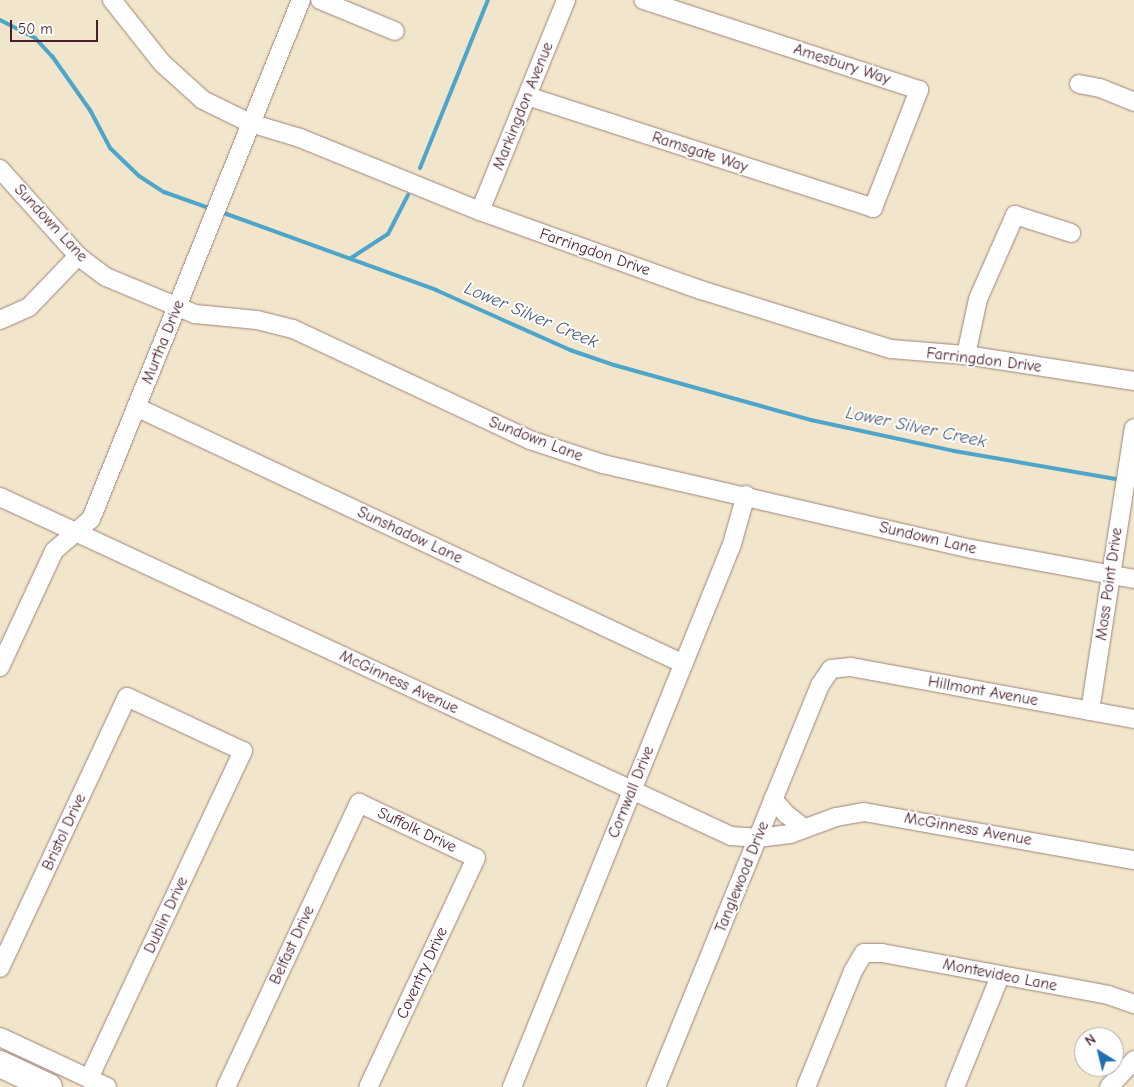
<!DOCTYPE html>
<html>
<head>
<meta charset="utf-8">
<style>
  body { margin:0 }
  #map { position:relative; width:1134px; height:1087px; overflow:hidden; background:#f1e6cb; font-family:"Comic Neue",sans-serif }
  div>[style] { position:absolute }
  .stream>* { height:4px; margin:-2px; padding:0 2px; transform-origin:2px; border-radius:2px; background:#4da5ca }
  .roads { filter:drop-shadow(0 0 1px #9e827b) drop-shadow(0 0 1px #9e827b) }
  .minor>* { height:18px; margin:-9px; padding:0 9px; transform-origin:9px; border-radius:9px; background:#fff }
  .highway>* { height:26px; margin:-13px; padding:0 13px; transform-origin:13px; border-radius:13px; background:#fff }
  span { translate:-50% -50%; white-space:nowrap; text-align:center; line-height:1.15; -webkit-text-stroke:4px #fff; paint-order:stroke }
  .street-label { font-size:16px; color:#4a1f2b }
  .water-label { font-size:18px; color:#4b5b73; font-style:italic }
  .north { position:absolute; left:1074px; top:1027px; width:50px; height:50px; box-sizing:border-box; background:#fff; border:1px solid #b7a5aa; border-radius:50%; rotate:324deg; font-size:14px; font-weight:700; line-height:20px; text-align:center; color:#4a1f2b }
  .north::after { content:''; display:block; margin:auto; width:18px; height:22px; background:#1f6fb2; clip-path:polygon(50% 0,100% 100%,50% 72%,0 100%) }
  .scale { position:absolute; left:10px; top:20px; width:88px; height:22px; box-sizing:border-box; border:2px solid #4a1f2b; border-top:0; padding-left:6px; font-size:15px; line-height:18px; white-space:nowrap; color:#4a1f2b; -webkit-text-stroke:4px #fff; paint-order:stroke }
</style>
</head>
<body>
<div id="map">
  <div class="stream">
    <i style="left:0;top:20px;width:39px;rotate:27deg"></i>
    <i style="left:35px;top:38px;width:25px;rotate:47deg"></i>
    <i style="left:52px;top:56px;width:66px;rotate:54.9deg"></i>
    <i style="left:90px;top:110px;width:43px;rotate:62.2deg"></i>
    <i style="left:110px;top:148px;width:40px;rotate:44deg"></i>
    <i style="left:139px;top:176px;width:30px;rotate:33deg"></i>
    <i style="left:164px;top:192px;width:51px;rotate:19.5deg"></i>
    <i style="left:420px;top:168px;width:181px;rotate:-68deg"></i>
    <i style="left:221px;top:212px;width:229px;rotate:19.9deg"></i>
    <i style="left:436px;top:290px;width:147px;rotate:24.1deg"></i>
    <i style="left:570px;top:350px;width:46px;rotate:18.8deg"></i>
    <i style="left:614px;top:365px;width:205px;rotate:15.6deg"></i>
    <i style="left:811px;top:420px;width:146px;rotate:12.2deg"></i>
    <i style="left:954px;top:451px;width:170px;rotate:9.8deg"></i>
    <i style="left:351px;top:258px;width:44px;rotate:-33deg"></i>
    <i style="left:388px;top:234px;width:44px;rotate:-62.9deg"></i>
  </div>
  <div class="roads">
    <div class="minor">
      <i style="left:112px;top:0;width:80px;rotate:51.6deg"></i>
      <i style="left:162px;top:63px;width:55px;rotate:42.1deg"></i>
      <i style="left:203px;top:100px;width:52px;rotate:26.1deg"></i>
      <i style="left:250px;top:123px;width:52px;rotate:16.7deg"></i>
      <i style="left:300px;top:138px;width:194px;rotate:22.1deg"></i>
      <i style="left:480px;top:211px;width:235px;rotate:19.7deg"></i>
      <i style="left:701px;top:290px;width:199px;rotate:17.3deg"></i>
      <i style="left:891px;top:349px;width:75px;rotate:4.6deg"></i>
      <i style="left:966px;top:355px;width:170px;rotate:8.8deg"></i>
      <i style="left:320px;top:0;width:81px;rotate:22.5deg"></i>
      <i style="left:1079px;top:84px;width:21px;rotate:11deg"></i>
      <i style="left:1100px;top:88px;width:37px;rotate:22deg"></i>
      <i style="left:527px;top:96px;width:364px;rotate:17.9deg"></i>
      <i style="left:873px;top:208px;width:127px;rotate:-68.7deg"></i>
      <i style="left:919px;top:90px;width:290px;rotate:-161.9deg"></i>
      <i style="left:0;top:169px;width:117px;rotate:48.1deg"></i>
      <i style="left:78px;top:256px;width:35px;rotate:37deg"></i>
      <i style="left:106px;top:277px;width:96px;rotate:22.6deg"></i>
      <i style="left:195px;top:314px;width:62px;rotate:5.5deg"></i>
      <i style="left:257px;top:320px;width:37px;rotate:14deg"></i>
      <i style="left:293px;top:329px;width:262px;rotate:25.1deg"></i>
      <i style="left:530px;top:440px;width:77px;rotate:18.2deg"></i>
      <i style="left:603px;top:464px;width:379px;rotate:13deg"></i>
      <i style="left:972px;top:549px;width:165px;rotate:10.5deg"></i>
      <i style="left:480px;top:211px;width:228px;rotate:-67.8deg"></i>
      <i style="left:0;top:320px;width:32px;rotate:-24deg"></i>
      <i style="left:29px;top:307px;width:71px;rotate:-46.1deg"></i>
      <i style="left:966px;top:355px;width:57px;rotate:-77.9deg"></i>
      <i style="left:978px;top:299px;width:92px;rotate:-66.2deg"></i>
      <i style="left:1015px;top:215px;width:59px;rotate:17.8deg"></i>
      <i style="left:136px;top:407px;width:605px;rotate:25.13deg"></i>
      <i style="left:0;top:497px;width:806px;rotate:24.88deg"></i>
      <i style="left:731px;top:836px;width:26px;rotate:4deg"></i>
      <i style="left:757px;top:838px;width:33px;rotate:-7deg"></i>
      <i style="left:790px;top:834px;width:49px;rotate:-20.3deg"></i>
      <i style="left:836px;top:817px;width:28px;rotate:-10deg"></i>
      <i style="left:864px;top:812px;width:274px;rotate:10.1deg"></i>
      <i style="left:0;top:667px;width:128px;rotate:-65deg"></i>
      <i style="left:54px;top:551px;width:49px;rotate:-40.9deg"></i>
      <i style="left:91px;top:519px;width:560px;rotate:-67.97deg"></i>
      <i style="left:1090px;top:711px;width:286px;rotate:-81.2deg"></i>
      <i style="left:773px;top:799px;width:20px;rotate:49deg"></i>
      <i style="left:786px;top:814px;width:23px;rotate:38deg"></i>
      <i style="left:0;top:968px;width:299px;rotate:-64.9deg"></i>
      <i style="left:127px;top:697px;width:128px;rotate:25deg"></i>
      <i style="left:243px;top:751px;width:362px;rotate:115.2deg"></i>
      <i style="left:0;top:1037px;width:118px;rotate:25deg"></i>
      <i style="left:226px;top:1087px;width:314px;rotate:-64.9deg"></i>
      <i style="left:359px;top:803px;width:129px;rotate:25.2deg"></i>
      <i style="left:476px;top:858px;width:253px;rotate:115.2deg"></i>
      <i style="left:512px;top:1087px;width:586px;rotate:-67.94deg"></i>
      <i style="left:732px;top:544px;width:51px;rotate:-74.1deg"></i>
      <i style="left:656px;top:1087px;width:434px;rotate:-67.8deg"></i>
      <i style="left:820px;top:685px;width:19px;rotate:-55deg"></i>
      <i style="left:831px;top:669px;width:20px;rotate:-6deg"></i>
      <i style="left:851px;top:667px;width:288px;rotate:10.4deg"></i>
      <i style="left:806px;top:1087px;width:125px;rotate:-67.9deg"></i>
      <i style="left:853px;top:971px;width:21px;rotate:-59deg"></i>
      <i style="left:864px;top:953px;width:18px"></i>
      <i style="left:882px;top:953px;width:230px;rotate:10.5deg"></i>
      <i style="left:1108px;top:995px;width:28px;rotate:19deg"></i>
      <i style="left:955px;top:1087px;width:120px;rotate:-67.9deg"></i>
      <i style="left:1109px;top:1087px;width:37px;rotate:-47deg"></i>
    </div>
    <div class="highway">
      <i style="left:0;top:1064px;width:54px;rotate:25.1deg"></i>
    </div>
  </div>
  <div class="street-label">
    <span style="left:842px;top:64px;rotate:18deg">Amesbury Way</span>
    <span style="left:523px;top:106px;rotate:-68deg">Markingdon Avenue</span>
    <span style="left:700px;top:152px;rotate:18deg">Ramsgate Way</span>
    <span style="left:51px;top:223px;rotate:47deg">Sundown Lane</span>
    <span style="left:595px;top:252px;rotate:19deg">Farringdon Drive</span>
    <span style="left:163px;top:342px;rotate:-68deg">Murtha Drive</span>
    <span style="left:984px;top:360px;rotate:7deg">Farringdon Drive</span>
    <span style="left:536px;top:439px;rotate:21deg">Sundown Lane</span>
    <span style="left:410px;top:535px;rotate:25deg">Sunshadow Lane</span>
    <span style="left:928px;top:538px;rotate:13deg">Sundown Lane</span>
    <span style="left:1109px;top:584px;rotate:-82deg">Moss Point Drive</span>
    <span style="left:399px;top:682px;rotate:25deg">McGinness Avenue</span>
    <span style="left:983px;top:691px;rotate:10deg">Hillmont Avenue</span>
    <span style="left:631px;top:792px;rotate:-68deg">Cornwall Drive</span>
    <span style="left:968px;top:829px;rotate:10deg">McGinness Avenue</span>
    <span style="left:417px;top:830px;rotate:25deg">Suffolk Drive</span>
    <span style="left:64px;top:832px;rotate:-65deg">Bristol Drive</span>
    <span style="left:742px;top:877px;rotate:-68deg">Tanglewood Drive</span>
    <span style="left:166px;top:915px;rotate:-65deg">Dublin Drive</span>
    <span style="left:292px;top:945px;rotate:-65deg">Belfast Drive</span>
    <span style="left:422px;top:973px;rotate:-65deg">Coventry Drive</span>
    <span style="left:1000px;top:975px;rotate:11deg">Montevideo Lane</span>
  </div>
  <div class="water-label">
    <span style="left:531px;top:316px;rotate:23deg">Lower Silver Creek</span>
    <span style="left:916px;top:428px;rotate:12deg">Lower Silver Creek</span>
  </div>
  <div class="north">N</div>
  <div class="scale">50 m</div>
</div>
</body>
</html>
